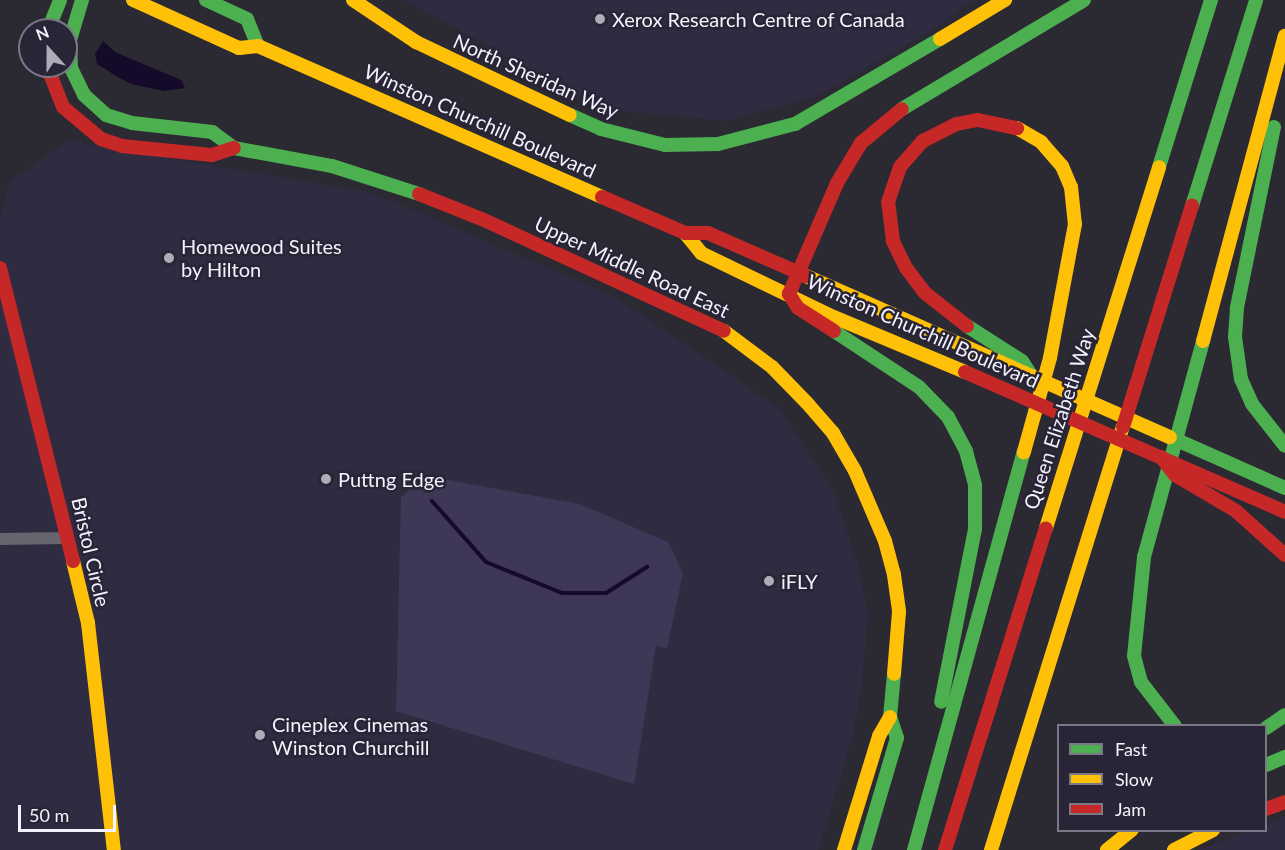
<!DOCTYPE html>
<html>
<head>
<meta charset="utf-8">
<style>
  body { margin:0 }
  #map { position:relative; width:1285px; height:850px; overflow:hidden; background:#2b2932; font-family:Lato,sans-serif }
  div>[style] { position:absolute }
  .built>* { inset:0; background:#2f2b40 }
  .green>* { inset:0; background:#3f3756 }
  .water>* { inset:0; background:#150a2a }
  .stream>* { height:4px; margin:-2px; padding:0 2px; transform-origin:2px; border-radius:2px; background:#150a2a }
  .street>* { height:12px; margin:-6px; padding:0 6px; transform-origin:6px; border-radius:6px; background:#66646c }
  .fast>* { height:14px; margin:-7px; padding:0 7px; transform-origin:7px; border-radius:7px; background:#4caf50 }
  .slow>* { height:14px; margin:-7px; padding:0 7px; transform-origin:7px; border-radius:7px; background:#ffc107 }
  .jam>* { height:14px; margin:-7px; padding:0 7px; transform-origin:7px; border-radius:7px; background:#c62828 }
  .dots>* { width:16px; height:16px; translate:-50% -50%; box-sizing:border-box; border:3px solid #292536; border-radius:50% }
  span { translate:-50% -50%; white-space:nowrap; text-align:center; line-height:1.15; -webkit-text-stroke:5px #292536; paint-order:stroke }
  .poi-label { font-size:20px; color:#f4f2fe }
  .left { translate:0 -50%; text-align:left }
  .street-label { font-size:20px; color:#f4f2fe }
  .legend { position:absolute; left:1057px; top:724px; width:210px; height:108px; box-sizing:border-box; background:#292536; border:2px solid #7a7786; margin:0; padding:8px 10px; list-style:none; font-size:18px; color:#f4f2fe }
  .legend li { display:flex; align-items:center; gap:12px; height:30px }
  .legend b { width:30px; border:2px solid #7a7786 }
  .north { position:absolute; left:18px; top:18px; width:60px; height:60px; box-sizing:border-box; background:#292536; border:2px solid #7a7786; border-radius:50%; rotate:339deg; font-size:16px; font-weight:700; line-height:24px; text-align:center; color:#f4f2fe }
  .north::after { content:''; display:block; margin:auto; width:21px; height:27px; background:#aeacb7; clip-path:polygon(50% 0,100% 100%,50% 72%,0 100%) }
  .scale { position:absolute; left:18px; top:805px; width:98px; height:27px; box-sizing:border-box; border:3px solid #f4f2fe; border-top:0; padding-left:8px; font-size:18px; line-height:21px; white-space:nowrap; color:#f4f2fe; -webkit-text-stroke:4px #292536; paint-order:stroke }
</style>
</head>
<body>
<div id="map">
  <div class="built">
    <i style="clip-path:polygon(405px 0,974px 0,929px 32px,818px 96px,726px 121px,601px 109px)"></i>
    <i style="clip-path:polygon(68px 141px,374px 193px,616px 297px,781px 410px,834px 492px,859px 568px,868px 614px,862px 684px,853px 735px,819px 850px,0 850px,0 220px,9px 182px)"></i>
    <i style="clip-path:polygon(1285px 816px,1285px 850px,1198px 850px,1248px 831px,1266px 830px,1266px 824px)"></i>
  </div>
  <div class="green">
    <i style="clip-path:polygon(426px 476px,580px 504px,668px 542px,683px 573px,667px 648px,656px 646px,634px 784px,396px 711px,401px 497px)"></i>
  </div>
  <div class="water">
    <i style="clip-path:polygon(103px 41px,115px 52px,181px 80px,185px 88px,164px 91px,131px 84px,118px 77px,97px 64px,95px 54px)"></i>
  </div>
  <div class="stream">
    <i style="left:432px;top:501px;width:81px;rotate:48.5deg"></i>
    <i style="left:486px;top:562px;width:82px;rotate:22.2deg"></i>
    <i style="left:562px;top:593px;width:44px"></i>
    <i style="left:606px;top:593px;width:49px;rotate:-32.4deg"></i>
  </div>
  <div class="street">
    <i style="left:0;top:539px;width:67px;rotate:-0.9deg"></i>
  </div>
  <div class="fast">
    <i style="left:82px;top:0;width:42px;rotate:106.7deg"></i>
    <i style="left:70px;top:40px;width:28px;rotate:88deg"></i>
    <i style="left:71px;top:68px;width:30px;rotate:64deg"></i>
    <i style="left:84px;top:95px;width:30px;rotate:42deg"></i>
    <i style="left:106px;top:115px;width:27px;rotate:17deg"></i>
    <i style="left:132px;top:123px;width:81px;rotate:6.4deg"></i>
    <i style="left:212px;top:132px;width:27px;rotate:36deg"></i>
    <i style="left:234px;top:148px;width:100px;rotate:10.4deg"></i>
    <i style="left:332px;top:166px;width:91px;rotate:17.8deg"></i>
    <i style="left:206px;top:0;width:45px;rotate:24.9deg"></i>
    <i style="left:247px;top:19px;width:29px;rotate:68deg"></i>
    <i style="left:48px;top:30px;width:32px;rotate:-68deg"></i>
    <i style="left:902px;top:109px;width:212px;rotate:-30.9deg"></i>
    <i style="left:570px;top:115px;width:34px;rotate:24deg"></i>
    <i style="left:601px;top:129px;width:66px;rotate:14deg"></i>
    <i style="left:665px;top:145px;width:53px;rotate:-1.1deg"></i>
    <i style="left:718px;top:144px;width:80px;rotate:-14.6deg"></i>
    <i style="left:795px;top:124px;width:168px;rotate:-30.4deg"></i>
    <i style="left:1274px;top:127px;width:185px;rotate:101.6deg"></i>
    <i style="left:1237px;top:308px;width:29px;rotate:94deg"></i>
    <i style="left:1235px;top:337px;width:42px;rotate:81.9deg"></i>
    <i style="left:1241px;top:379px;width:27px;rotate:66deg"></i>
    <i style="left:1252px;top:404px;width:53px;rotate:51.8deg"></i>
    <i style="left:1159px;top:167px;width:175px;rotate:-72.7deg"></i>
    <i style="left:1192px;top:206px;width:216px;rotate:-72.7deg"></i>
    <i style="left:967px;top:326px;width:65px;rotate:32.5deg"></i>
    <i style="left:1022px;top:361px;width:20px;rotate:57deg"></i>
    <i style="left:834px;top:331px;width:102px;rotate:33.4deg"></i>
    <i style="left:919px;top:387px;width:42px;rotate:46deg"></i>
    <i style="left:948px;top:417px;width:38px;rotate:62deg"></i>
    <i style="left:966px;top:451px;width:35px;rotate:75deg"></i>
    <i style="left:975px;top:485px;width:44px;rotate:90deg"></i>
    <i style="left:975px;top:529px;width:176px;rotate:101.1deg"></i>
    <i style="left:1170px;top:437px;width:126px;rotate:23.9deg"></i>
    <i style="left:1175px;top:726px;width:56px;rotate:-127.7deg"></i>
    <i style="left:1141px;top:682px;width:27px;rotate:-105deg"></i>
    <i style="left:1134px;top:656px;width:100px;rotate:-84.2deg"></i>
    <i style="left:1144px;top:557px;width:224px;rotate:-74.7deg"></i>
    <i style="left:1266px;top:728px;width:23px;rotate:-34deg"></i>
    <i style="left:1266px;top:765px;width:21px;rotate:-23deg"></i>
    <i style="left:864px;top:850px;width:117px;rotate:-73.6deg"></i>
    <i style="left:897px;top:738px;width:22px;rotate:-108deg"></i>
    <i style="left:890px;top:717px;width:43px;rotate:-84.7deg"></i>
    <i style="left:914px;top:850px;width:413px;rotate:-74.6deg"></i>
  </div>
  <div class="slow">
    <i style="left:133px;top:0;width:116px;rotate:24.4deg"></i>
    <i style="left:239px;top:48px;width:19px;rotate:-6deg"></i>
    <i style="left:258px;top:46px;width:376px;rotate:23.7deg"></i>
    <i style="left:353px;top:0;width:76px;rotate:33.7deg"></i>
    <i style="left:416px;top:42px;width:170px;rotate:25.4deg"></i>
    <i style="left:940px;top:39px;width:76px;rotate:-31deg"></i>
    <i style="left:1017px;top:128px;width:28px;rotate:30deg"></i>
    <i style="left:1041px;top:142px;width:32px;rotate:49deg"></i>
    <i style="left:1062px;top:166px;width:23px;rotate:67deg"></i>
    <i style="left:1071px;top:187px;width:37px;rotate:84deg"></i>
    <i style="left:1075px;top:224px;width:136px;rotate:100.6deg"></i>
    <i style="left:1050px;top:358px;width:98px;rotate:105.5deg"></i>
    <i style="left:685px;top:233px;width:26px;rotate:51deg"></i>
    <i style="left:701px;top:253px;width:142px;rotate:25.8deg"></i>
    <i style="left:829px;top:315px;width:147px;rotate:22.7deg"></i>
    <i style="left:806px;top:276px;width:398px;rotate:23.9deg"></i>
    <i style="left:724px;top:331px;width:60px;rotate:36.9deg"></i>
    <i style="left:772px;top:367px;width:50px;rotate:45.8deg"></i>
    <i style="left:807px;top:403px;width:40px;rotate:49deg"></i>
    <i style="left:833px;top:433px;width:44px;rotate:59.9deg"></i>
    <i style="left:855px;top:471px;width:76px;rotate:66.8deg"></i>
    <i style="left:885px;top:541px;width:35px;rotate:75deg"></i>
    <i style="left:894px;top:575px;width:37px;rotate:82deg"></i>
    <i style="left:899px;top:612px;width:62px;rotate:94.6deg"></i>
    <i style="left:1203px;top:341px;width:316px;rotate:-75deg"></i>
    <i style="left:1046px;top:528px;width:378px;rotate:-72.6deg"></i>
    <i style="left:73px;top:561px;width:64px;rotate:76.4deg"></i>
    <i style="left:88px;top:623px;width:228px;rotate:83.5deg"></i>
    <i style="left:844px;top:850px;width:119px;rotate:-72.9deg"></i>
    <i style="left:879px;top:736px;width:22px;rotate:-60deg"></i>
    <i style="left:991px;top:850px;width:443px;rotate:-72.7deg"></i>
    <i style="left:1107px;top:850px;width:32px;rotate:-39deg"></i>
    <i style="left:1174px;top:850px;width:44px;rotate:-27.1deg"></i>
  </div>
  <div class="jam">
    <i style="left:47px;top:66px;width:44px;rotate:68.7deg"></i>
    <i style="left:63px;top:107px;width:50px;rotate:40.1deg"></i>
    <i style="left:101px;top:139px;width:22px;rotate:18deg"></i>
    <i style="left:122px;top:146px;width:90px;rotate:5.7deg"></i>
    <i style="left:212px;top:155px;width:23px;rotate:-18deg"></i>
    <i style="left:419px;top:194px;width:70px;rotate:21.8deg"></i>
    <i style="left:484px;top:220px;width:264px;rotate:24.8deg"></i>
    <i style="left:602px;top:197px;width:90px;rotate:23.4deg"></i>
    <i style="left:685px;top:233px;width:23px"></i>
    <i style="left:708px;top:233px;width:107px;rotate:23.7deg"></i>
    <i style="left:0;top:268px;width:302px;rotate:76deg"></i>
    <i style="left:967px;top:326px;width:53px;rotate:-141.8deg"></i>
    <i style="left:925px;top:293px;width:31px;rotate:-127deg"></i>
    <i style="left:906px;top:268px;width:30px;rotate:-116deg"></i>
    <i style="left:893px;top:241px;width:39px;rotate:-97deg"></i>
    <i style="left:888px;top:202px;width:37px;rotate:-71deg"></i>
    <i style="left:900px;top:167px;width:35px;rotate:-49deg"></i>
    <i style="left:923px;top:141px;width:38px;rotate:-27deg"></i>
    <i style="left:957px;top:124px;width:21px;rotate:-11deg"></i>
    <i style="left:978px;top:120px;width:40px;rotate:12deg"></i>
    <i style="left:834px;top:331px;width:43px;rotate:-147.4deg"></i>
    <i style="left:798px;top:308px;width:17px;rotate:-123deg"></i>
    <i style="left:789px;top:294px;width:121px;rotate:-66.6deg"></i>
    <i style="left:837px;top:183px;width:47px;rotate:-59deg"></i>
    <i style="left:861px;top:143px;width:53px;rotate:-39.7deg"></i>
    <i style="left:965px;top:372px;width:349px;rotate:23.6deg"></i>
    <i style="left:1123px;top:427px;width:232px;rotate:-72.7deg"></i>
    <i style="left:1161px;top:457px;width:23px;rotate:52deg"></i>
    <i style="left:1175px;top:475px;width:71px;rotate:30.5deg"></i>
    <i style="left:1236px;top:511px;width:66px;rotate:41.9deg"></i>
    <i style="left:1266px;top:809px;width:20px;rotate:-20deg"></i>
    <i style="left:945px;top:850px;width:337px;rotate:-72.6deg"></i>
  </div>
  <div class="dots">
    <i style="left:600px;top:19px;background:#aeacb7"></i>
    <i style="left:169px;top:258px;background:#aeacb7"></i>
    <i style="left:326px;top:479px;background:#aeacb7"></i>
    <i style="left:769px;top:581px;background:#aeacb7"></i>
    <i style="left:260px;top:735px;background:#aeacb7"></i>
  </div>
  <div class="poi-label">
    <span class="left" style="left:612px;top:19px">Xerox Research Centre of Canada</span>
    <span class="left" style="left:181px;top:258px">Homewood Suites<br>by Hilton</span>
    <span class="left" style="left:338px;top:479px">Puttng Edge</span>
    <span class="left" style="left:781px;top:581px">iFLY</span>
    <span class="left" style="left:272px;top:736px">Cineplex Cinemas<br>Winston Churchill</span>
  </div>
  <div class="street-label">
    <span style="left:536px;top:76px;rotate:24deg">North Sheridan Way</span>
    <span style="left:480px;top:121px;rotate:24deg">Winston Churchill Boulevard</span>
    <span style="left:632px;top:267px;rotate:25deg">Upper Middle Road East</span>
    <span style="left:923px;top:331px;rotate:24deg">Winston Churchill Boulevard</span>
    <span style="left:1059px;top:419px;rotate:-72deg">Queen Elizabeth Way</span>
    <span style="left:91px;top:552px;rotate:77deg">Bristol Circle</span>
  </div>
  <ul class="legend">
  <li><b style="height:8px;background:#4caf50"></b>Fast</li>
  <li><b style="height:8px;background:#ffc107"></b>Slow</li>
  <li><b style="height:8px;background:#c62828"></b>Jam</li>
  </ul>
  <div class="north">N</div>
  <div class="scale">50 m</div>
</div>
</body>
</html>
